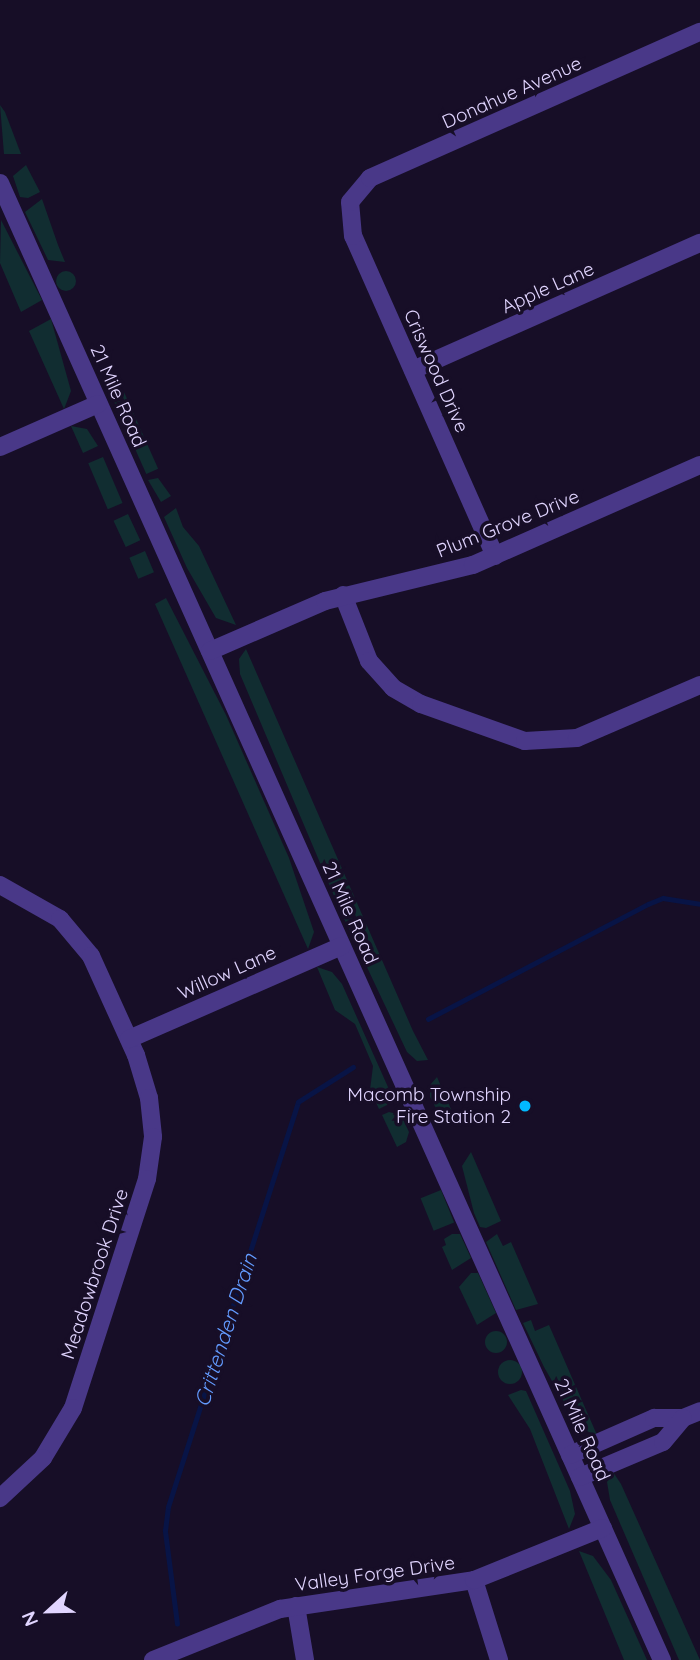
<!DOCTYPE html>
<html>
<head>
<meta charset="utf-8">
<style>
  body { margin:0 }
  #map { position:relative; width:700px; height:1660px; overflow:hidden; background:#170e27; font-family:Quicksand,sans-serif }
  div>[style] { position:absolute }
  .green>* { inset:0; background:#112d31; transform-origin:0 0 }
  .round { border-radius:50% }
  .stream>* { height:4.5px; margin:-2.25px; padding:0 2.25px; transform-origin:2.25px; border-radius:2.25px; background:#081446 }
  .minor>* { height:18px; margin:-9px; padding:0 9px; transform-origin:9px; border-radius:9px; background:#493888 }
  .dots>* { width:19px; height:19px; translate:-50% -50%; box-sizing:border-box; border:4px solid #170e27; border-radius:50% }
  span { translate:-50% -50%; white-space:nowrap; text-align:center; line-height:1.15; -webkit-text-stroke:7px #170e27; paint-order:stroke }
  .street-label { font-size:19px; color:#e1d5ff }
  .poi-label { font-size:19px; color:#e1d5ff }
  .right { translate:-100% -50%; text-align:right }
  .water-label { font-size:21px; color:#639bff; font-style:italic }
  .north { position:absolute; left:14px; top:1576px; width:70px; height:70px; -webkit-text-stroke:5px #170e27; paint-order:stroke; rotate:248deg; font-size:19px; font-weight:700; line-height:28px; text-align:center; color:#e1d5ff }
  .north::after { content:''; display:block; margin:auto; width:24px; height:32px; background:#e1d5ff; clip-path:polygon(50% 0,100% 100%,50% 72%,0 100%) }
</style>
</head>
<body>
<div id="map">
  <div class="green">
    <i style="clip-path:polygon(0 105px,5px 112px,21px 154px,4px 154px)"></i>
    <i style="clip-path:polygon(26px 165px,40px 192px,28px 198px,20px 197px,13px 176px)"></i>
    <i style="clip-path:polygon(42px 199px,58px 245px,65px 262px,48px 260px,25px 212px)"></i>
    <i style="clip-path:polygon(1px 220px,42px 300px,21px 312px,0 263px)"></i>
    <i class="round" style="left:56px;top:271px;width:20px;height:20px"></i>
    <i style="clip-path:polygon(51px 319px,71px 391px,64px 409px,29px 331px)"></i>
    <i style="left:124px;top:392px;width:84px;height:13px;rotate:66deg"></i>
    <i style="clip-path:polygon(71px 426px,87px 429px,98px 446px,83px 453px)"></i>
    <i style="left:103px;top:457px;width:50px;height:16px;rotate:67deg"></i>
    <i style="clip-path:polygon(158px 478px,171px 496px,161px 502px,148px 480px)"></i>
    <i style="clip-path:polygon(176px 508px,183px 527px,199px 546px,236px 625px,216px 618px,187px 568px,164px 517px)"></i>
    <i style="left:128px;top:514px;width:29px;height:16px;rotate:65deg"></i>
    <i style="left:145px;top:551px;width:23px;height:17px;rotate:67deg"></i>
    <i style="clip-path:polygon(166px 598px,226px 715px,289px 858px,314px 932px,308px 949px,155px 604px)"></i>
    <i style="clip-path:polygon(246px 649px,413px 1031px,428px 1060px,417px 1061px,407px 1052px,340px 910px,240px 674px,239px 659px)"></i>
    <i style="clip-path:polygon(317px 967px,332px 972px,342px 984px,392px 1096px,387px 1105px,379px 1109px,370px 1090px,373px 1066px,355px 1024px,335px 1010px)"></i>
    <i style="clip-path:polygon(437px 1077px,454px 1116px,439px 1114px,430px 1097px,430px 1085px)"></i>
    <i style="clip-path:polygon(389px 1112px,401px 1115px,409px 1132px,406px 1142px,397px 1147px,382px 1115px)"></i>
    <i style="clip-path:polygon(471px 1152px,501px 1221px,486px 1228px,480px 1227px,474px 1213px,462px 1166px)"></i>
    <i style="left:441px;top:1190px;width:35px;height:22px;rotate:68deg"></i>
    <i style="clip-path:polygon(452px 1234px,460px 1234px,471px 1258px,452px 1270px,442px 1247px,446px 1245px,444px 1239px)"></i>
    <i style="clip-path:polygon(497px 1234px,503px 1246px,511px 1242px,538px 1304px,516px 1310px,486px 1242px)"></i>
    <i style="clip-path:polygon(471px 1273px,478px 1273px,496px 1313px,477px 1325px,459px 1287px)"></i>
    <i style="clip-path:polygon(531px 1320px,535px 1331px,549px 1325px,597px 1435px,579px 1428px,544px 1367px,523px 1323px)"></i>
    <i class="round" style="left:485px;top:1331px;width:22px;height:22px"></i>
    <i class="round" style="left:498px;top:1360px;width:24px;height:24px"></i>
    <i style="clip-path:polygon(521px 1390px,526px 1391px,570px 1491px,575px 1514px,569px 1529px,530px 1429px,508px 1395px)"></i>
    <i style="clip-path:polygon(613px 1472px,621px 1484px,700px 1660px,679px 1660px,610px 1500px,607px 1482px)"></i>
    <i style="clip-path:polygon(579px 1551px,593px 1556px,611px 1580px,647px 1660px,624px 1660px)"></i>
  </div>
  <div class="stream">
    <i style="left:428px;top:1019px;width:248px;rotate:-27.6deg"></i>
    <i style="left:648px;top:904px;width:16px;rotate:-22deg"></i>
    <i style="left:663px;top:898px;width:37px;rotate:9deg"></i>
    <i style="left:177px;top:1624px;width:94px;rotate:-97.4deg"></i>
    <i style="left:165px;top:1531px;width:24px;rotate:-83deg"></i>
    <i style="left:168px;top:1507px;width:425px;rotate:-72.2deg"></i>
    <i style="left:298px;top:1102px;width:65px;rotate:-32.5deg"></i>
  </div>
  <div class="minor">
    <i style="left:0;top:183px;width:1619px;rotate:65.86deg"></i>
    <i style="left:413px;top:370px;width:314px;rotate:-23.9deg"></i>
    <i style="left:0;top:447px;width:107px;rotate:-23.7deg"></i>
    <i style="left:495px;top:556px;width:350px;rotate:-113.9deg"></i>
    <i style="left:353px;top:236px;width:34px;rotate:-95deg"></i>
    <i style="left:350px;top:202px;width:31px;rotate:-50deg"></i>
    <i style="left:370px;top:178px;width:361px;rotate:-23.9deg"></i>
    <i style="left:343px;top:595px;width:71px;rotate:68.5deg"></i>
    <i style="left:369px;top:661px;width:36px;rotate:48deg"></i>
    <i style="left:393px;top:688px;width:32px;rotate:30deg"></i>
    <i style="left:421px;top:704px;width:110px;rotate:19.6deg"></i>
    <i style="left:525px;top:741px;width:52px;rotate:-3.3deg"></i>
    <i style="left:577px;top:738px;width:134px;rotate:-23.3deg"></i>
    <i style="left:210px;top:651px;width:125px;rotate:-23.5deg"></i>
    <i style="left:325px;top:601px;width:152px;rotate:-13.7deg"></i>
    <i style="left:473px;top:565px;width:248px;rotate:-23.8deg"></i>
    <i style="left:0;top:885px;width:69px;rotate:29.5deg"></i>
    <i style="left:60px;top:919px;width:48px;rotate:50deg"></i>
    <i style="left:91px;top:956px;width:109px;rotate:65.6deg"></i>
    <i style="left:136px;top:1055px;width:45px;rotate:73.2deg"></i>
    <i style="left:149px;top:1098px;width:39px;rotate:84deg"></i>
    <i style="left:153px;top:1137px;width:42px;rotate:98.1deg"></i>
    <i style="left:147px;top:1179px;width:241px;rotate:107.9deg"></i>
    <i style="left:73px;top:1408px;width:58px;rotate:121deg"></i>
    <i style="left:43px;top:1458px;width:59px;rotate:137.1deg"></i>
    <i style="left:129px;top:1039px;width:232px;rotate:-23.6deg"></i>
    <i style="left:570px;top:1455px;width:92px;rotate:-23.8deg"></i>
    <i style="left:654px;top:1418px;width:29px"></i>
    <i style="left:683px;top:1418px;width:18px;rotate:-22deg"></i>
    <i style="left:580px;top:1477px;width:90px;rotate:-22.9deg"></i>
    <i style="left:663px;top:1442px;width:31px;rotate:-50deg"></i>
    <i style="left:474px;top:1580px;width:84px;rotate:72.6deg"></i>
    <i style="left:296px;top:1606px;width:55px;rotate:80.5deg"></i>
    <i style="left:153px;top:1660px;width:137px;rotate:-21.9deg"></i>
    <i style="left:280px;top:1609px;width:196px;rotate:-8.5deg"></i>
    <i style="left:474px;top:1580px;width:139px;rotate:-22deg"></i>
  </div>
  <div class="dots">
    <i style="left:525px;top:1106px;background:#01b9ff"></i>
  </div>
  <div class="street-label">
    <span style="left:512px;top:93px;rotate:-24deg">Donahue Avenue</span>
    <span style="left:548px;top:288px;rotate:-24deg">Apple Lane</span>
    <span style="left:436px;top:371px;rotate:66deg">Criswood Drive</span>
    <span style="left:118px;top:396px;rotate:66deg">21 Mile Road</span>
    <span style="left:508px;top:524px;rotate:-22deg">Plum Grove Drive</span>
    <span style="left:350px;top:913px;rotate:66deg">21 Mile Road</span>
    <span style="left:227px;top:973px;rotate:-24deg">Willow Lane</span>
    <span style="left:95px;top:1274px;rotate:-72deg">Meadowbrook Drive</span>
    <span style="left:582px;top:1430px;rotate:66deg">21 Mile Road</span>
    <span style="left:375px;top:1574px;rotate:-8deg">Valley Forge Drive</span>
  </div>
  <div class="poi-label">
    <span class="right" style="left:511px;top:1106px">Macomb Township<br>Fire Station 2</span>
  </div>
  <div class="water-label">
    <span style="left:225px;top:1330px;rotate:-72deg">Crittenden Drain</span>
  </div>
  <div class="north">N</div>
</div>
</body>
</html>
